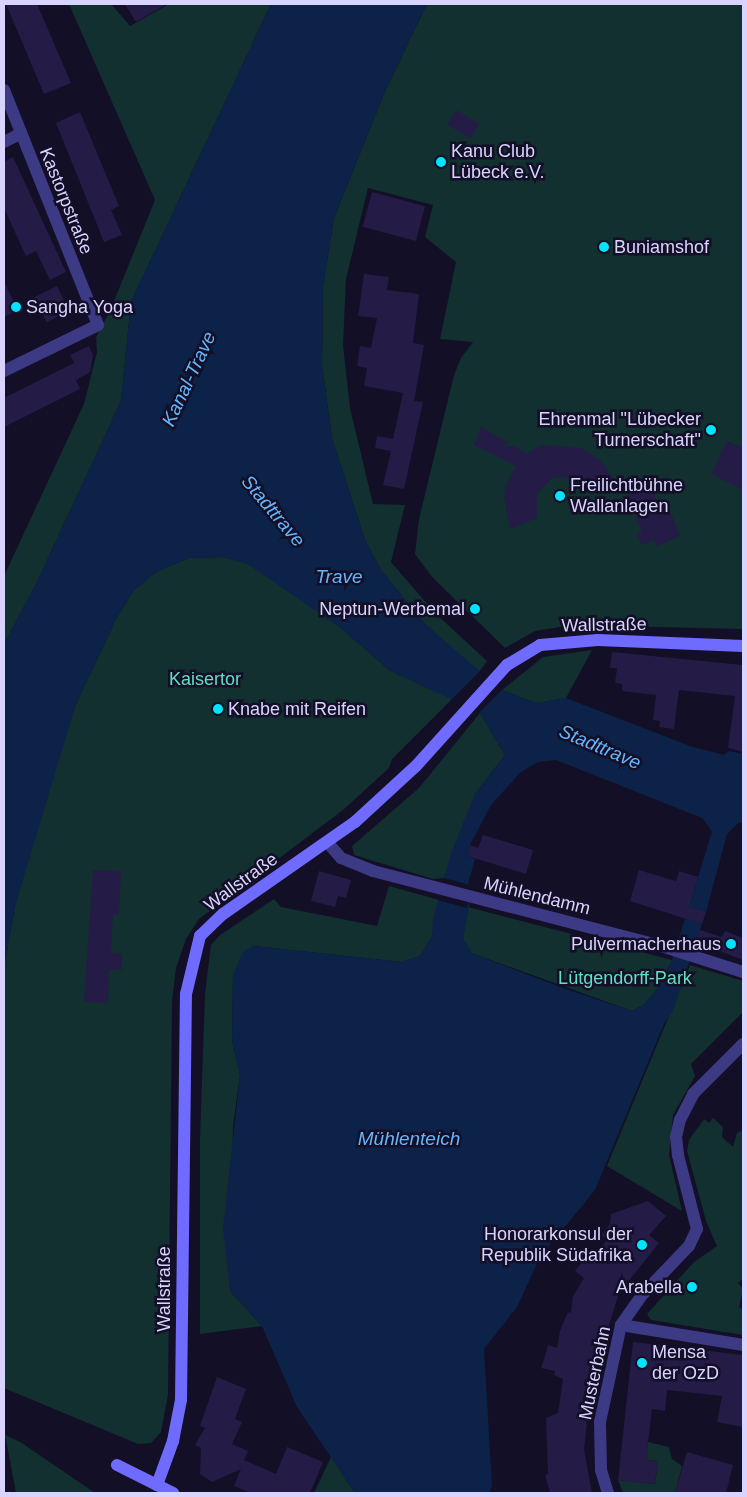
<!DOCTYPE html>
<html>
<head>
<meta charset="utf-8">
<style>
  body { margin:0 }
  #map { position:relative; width:747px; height:1497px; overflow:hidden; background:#130f26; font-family:Helvetica,sans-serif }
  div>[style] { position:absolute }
  .green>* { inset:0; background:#12302f }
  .water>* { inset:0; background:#0c2248 }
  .pier>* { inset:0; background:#130f26; transform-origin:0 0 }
  .building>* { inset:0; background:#241b47; transform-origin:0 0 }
  .street>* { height:12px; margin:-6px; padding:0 6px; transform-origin:6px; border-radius:6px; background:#3d3a85 }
  .secondary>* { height:12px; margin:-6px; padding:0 6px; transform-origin:6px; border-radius:6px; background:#6f6bff }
  .dots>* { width:14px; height:14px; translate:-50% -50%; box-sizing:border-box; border:2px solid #130f26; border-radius:50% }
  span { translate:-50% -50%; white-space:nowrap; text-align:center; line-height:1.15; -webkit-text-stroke:5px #130f26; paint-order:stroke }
  .poi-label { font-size:18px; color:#d9d4ff }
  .left { translate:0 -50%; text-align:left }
  .right { translate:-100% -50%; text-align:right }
  .street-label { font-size:18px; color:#d9d4ff }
  .park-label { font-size:18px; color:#5fe0c0 }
  .water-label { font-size:19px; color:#62b6ff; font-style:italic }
  .frame { position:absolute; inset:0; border:5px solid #d9d4ff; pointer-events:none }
</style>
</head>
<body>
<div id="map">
  <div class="green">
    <i style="clip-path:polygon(69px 4px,111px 4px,130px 26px,169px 4px,271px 4px,131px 302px,121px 401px,37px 582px,4px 644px,4px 576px,84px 404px,97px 352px,96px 337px,110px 311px,155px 200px)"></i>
    <i style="clip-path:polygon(427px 4px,743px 4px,743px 629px,572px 625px,535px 631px,505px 648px,432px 577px,415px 554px,419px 519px,454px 375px,461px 358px,473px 342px,440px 339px,456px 262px,425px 237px,433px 205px,368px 188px,346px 279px,343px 345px,350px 408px,373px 504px,405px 505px,391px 562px,435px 613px,487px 661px,478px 673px,425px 624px,381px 570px,365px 540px,332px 438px,322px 365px,323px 286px,334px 218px,386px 89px)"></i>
    <i style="clip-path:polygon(223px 557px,248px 564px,278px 583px,342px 629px,389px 670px,452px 699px,392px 759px,389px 768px,343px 810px,199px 919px,186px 939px,176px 968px,172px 1001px,168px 1395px,161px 1432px,151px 1443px,138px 1444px,4px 1388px,4px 968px,15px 906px,51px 778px,76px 704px,117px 617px,133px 591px,156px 572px,189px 558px)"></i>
    <i style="clip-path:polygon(592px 650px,566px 698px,536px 703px,502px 690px,543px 657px)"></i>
    <i style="clip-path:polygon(480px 713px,505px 755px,475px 794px,444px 878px,433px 879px,354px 855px,352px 846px,419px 788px)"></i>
    <i style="clip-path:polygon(389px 886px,439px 900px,432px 936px,420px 956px,402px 962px,253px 946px,233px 975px,232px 1040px,240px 1075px,233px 1126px,230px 1291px,262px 1326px,200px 1334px,200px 1139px,205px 994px,211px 945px,220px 935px,274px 899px,281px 907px,377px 926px)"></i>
    <i style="clip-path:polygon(468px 907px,672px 960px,658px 988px,645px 1004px,632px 1011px,471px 953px,463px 939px)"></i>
    <i style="clip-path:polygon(690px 965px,743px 981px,743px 1012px,691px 1064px,695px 1076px,673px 1115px,669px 1155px,682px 1211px,607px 1166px)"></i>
    <i style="clip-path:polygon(713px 1118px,723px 1127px,722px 1137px,733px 1147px,737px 1133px,743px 1130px,743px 1278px,738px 1283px,743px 1289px,739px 1307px,743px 1310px,743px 1335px,651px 1320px,647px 1314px,694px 1262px,717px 1246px,706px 1221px,687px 1151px,689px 1140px,704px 1119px,709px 1123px)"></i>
    <i style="clip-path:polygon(5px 1435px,22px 1443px,95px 1493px,16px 1493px)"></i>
    <i style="clip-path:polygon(648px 1442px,669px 1447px,672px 1459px,682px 1466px,675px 1493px,623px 1493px,618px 1480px,655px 1484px,658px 1461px,646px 1460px)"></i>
    <i style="clip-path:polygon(331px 1457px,355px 1493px,314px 1493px)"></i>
  </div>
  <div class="water">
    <i style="clip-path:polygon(271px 4px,427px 4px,386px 89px,334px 218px,323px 286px,322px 365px,332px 438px,365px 540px,381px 570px,425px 624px,502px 690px,536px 703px,566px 698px,690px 746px,724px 755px,729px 751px,743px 754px,743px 822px,738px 823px,727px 834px,706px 912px,689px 907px,712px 831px,702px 818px,556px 760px,538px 762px,521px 772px,491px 805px,470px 845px,467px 856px,475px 859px,468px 884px,473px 886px,463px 939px,471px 953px,566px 989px,632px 1011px,645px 1004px,658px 988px,672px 960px,685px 918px,702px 924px,673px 1011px,664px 1024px,595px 1190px,540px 1257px,517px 1307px,484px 1349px,492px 1486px,489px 1493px,355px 1493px,297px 1407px,262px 1326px,230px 1291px,223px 1228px,240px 1075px,232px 1040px,233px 975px,242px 953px,253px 946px,402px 962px,420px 956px,432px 936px,433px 920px,451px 853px,475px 794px,505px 755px,480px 713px,389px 670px,342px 629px,248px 564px,223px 557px,189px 558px,156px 572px,133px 591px,117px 617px,76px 704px,15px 906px,4px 968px,4px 644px,37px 582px,121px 401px,131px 302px)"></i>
  </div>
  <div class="pier">
    <i style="clip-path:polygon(480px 671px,504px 688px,478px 714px,451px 700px)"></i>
    <i style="left:444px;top:878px;width:30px;height:23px;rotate:15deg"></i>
  </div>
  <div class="building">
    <i style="clip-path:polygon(6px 4px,37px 4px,71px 83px,44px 94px)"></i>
    <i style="clip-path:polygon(125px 4px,167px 4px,136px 22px)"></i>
    <i style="left:456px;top:110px;width:27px;height:17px;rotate:31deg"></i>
    <i style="clip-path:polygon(80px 112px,119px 206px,111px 210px,122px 235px,104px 242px,56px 123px)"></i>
    <i style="clip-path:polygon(13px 157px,66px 272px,50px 280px,36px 251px,26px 256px,4px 208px,4px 162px)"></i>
    <i style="left:372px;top:192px;width:55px;height:36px;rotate:15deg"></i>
    <i style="clip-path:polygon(364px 274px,389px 277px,387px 290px,419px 294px,413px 343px,424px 345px,414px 401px,423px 402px,404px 489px,383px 485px,391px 451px,375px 448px,377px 436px,393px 439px,403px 393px,364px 386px,367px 368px,357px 366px,360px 346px,371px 348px,377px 318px,358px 316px)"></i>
    <i style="clip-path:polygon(4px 282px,18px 310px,4px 317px)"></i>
    <i style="left:57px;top:286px;width:28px;height:25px;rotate:64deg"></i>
    <i style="clip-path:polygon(89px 346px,93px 355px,90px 372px,76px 380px,80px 389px,4px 427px,4px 398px,74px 363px,70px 355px)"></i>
    <i style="clip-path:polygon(481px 427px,509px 443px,500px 447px,515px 446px,526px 453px,543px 445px,583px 448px,603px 463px,616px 482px,591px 494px,584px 484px,572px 477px,552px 478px,537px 494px,537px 518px,510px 529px,504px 497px,506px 485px,516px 466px,474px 445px)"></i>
    <i style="clip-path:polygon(727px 441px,743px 448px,743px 490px,711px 474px)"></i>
    <i style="clip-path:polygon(651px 486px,659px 507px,667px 504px,680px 536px,657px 546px,654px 540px,641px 545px,637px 534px,642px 532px,627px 495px)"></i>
    <i style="clip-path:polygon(612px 652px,743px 665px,743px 752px,728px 748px,735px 696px,679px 690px,674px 729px,659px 727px,660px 721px,653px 720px,656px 695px,622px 691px,622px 684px,615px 683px,617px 668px,610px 668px)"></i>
    <i style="clip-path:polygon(483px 835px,533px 850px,526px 874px,467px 856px,470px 845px,478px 848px)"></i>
    <i style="clip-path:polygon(93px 870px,121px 871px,119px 915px,113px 914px,111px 953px,122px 954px,122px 970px,109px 970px,108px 1003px,84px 1002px)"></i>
    <i style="clip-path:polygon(639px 870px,676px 881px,679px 871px,698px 877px,689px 907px,706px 912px,702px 924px,630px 901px)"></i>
    <i style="clip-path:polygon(319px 871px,351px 880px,346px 898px,338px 896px,335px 907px,311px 901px)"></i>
    <i style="clip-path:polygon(700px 930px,722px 937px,725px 931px,743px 938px,743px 960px,696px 942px)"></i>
    <i style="clip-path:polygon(648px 1201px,666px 1216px,649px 1235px,659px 1243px,619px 1293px,591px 1383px,584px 1450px,592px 1493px,550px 1493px,545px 1475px,548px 1474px,546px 1418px,558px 1413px,563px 1379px,554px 1375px,555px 1371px,541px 1368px,546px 1353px,548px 1345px,557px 1348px,560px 1331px,568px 1312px,571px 1313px,573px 1296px,584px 1278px,575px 1271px,587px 1256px,591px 1259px,607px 1240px,601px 1235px,610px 1224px,611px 1214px)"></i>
    <i style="clip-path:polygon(633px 1342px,743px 1355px,743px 1427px,717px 1422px,722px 1396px,667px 1390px,665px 1411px,652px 1409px,646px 1460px,658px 1461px,655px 1484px,618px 1480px)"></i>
    <i style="clip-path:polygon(217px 1377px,246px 1389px,235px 1419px,242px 1422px,232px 1444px,248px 1451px,244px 1460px,276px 1474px,287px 1447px,323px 1462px,310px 1493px,251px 1493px,234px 1486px,241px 1469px,212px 1482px,200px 1474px,201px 1448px,195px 1445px,205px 1428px,200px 1426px)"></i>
    <i style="clip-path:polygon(687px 1452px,733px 1465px,726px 1493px,675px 1493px)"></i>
  </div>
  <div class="street">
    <i style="left:4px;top:90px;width:253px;rotate:68.2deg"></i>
    <i style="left:98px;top:325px;width:105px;rotate:153.9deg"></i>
    <i style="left:4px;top:142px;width:18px;rotate:-27deg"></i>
    <i style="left:328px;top:843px;width:20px;rotate:49deg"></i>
    <i style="left:341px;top:858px;width:35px;rotate:22deg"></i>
    <i style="left:373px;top:871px;width:298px;rotate:14.6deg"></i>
    <i style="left:661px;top:946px;width:86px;rotate:17.6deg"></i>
    <i style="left:621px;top:1325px;width:124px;rotate:9.3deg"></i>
    <i style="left:608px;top:1493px;width:24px;rotate:-107deg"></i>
    <i style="left:601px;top:1470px;width:48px;rotate:-91.2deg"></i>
    <i style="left:600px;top:1422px;width:99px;rotate:-77.8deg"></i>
    <i style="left:621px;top:1325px;width:35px;rotate:-55deg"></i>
    <i style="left:641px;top:1296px;width:69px;rotate:-46.2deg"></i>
    <i style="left:689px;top:1246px;width:19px;rotate:-65deg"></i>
    <i style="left:697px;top:1229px;width:76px;rotate:-104.4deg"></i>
    <i style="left:678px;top:1155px;width:18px;rotate:-96deg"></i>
    <i style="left:676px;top:1137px;width:17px;rotate:-77deg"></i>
    <i style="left:680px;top:1120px;width:29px;rotate:-63deg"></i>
    <i style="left:693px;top:1094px;width:71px;rotate:-45deg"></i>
  </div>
  <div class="secondary">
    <i style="left:117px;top:1465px;width:63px;rotate:26.6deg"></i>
    <i style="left:157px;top:1485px;width:47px;rotate:-70deg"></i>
    <i style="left:173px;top:1441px;width:42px;rotate:-79deg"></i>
    <i style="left:181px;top:1400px;width:406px;rotate:-89.3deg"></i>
    <i style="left:186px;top:994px;width:60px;rotate:-76.4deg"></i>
    <i style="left:200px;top:936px;width:32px;rotate:-44deg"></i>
    <i style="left:223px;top:914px;width:161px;rotate:-34.9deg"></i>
    <i style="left:355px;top:822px;width:83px;rotate:-42.6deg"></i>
    <i style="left:416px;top:766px;width:136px;rotate:-48deg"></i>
    <i style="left:507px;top:665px;width:39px;rotate:-31deg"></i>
    <i style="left:540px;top:645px;width:58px;rotate:-4.9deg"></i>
    <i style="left:598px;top:640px;width:145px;rotate:2.4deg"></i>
  </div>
  <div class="dots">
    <i style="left:441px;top:162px;background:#00e5ff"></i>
    <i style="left:604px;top:247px;background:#00e5ff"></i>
    <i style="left:16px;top:307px;background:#00e5ff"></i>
    <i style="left:711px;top:430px;background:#00e5ff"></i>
    <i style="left:560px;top:496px;background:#00e5ff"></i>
    <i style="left:475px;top:609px;background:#00e5ff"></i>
    <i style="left:218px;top:709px;background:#00e5ff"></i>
    <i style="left:731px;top:944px;background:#00e5ff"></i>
    <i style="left:642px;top:1245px;background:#00e5ff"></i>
    <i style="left:692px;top:1287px;background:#00e5ff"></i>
    <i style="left:642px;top:1363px;background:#00e5ff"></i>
  </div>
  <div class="poi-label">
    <span class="left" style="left:451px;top:162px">Kanu Club<br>Lübeck e.V.</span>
    <span class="left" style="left:614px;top:247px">Buniamshof</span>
    <span class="left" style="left:26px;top:307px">Sangha Yoga</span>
    <span class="right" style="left:701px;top:430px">Ehrenmal "Lübecker<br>Turnerschaft"</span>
    <span class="left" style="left:570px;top:496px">Freilichtbühne<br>Wallanlagen</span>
    <span class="right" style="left:465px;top:609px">Neptun-Werbemal</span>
    <span class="left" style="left:228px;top:709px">Knabe mit Reifen</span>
    <span class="right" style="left:721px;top:944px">Pulvermacherhaus</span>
    <span class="right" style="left:632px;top:1245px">Honorarkonsul der<br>Republik Südafrika</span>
    <span class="right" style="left:682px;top:1287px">Arabella</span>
    <span class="left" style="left:652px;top:1363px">Mensa<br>der OzD</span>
  </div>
  <div class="street-label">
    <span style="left:66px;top:201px;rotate:68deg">Kastorpstraße</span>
    <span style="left:604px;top:625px;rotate:-1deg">Wallstraße</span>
    <span style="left:241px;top:882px;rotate:-36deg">Wallstraße</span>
    <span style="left:537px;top:896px;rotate:14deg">Mühlendamm</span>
    <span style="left:164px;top:1289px;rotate:-90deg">Wallstraße</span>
    <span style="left:595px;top:1373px;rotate:-78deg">Musterbahn</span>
  </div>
  <div class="park-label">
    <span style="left:205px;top:679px">Kaisertor</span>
    <span style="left:625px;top:978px">Lütgendorff-Park</span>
  </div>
  <div class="water-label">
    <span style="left:189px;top:379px;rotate:-65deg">Kanal-Trave</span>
    <span style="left:273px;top:511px;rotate:50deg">Stadttrave</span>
    <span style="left:339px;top:577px">Trave</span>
    <span style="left:600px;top:747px;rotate:23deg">Stadttrave</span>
    <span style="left:409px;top:1139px">Mühlenteich</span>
  </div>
  <div class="frame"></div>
</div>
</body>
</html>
